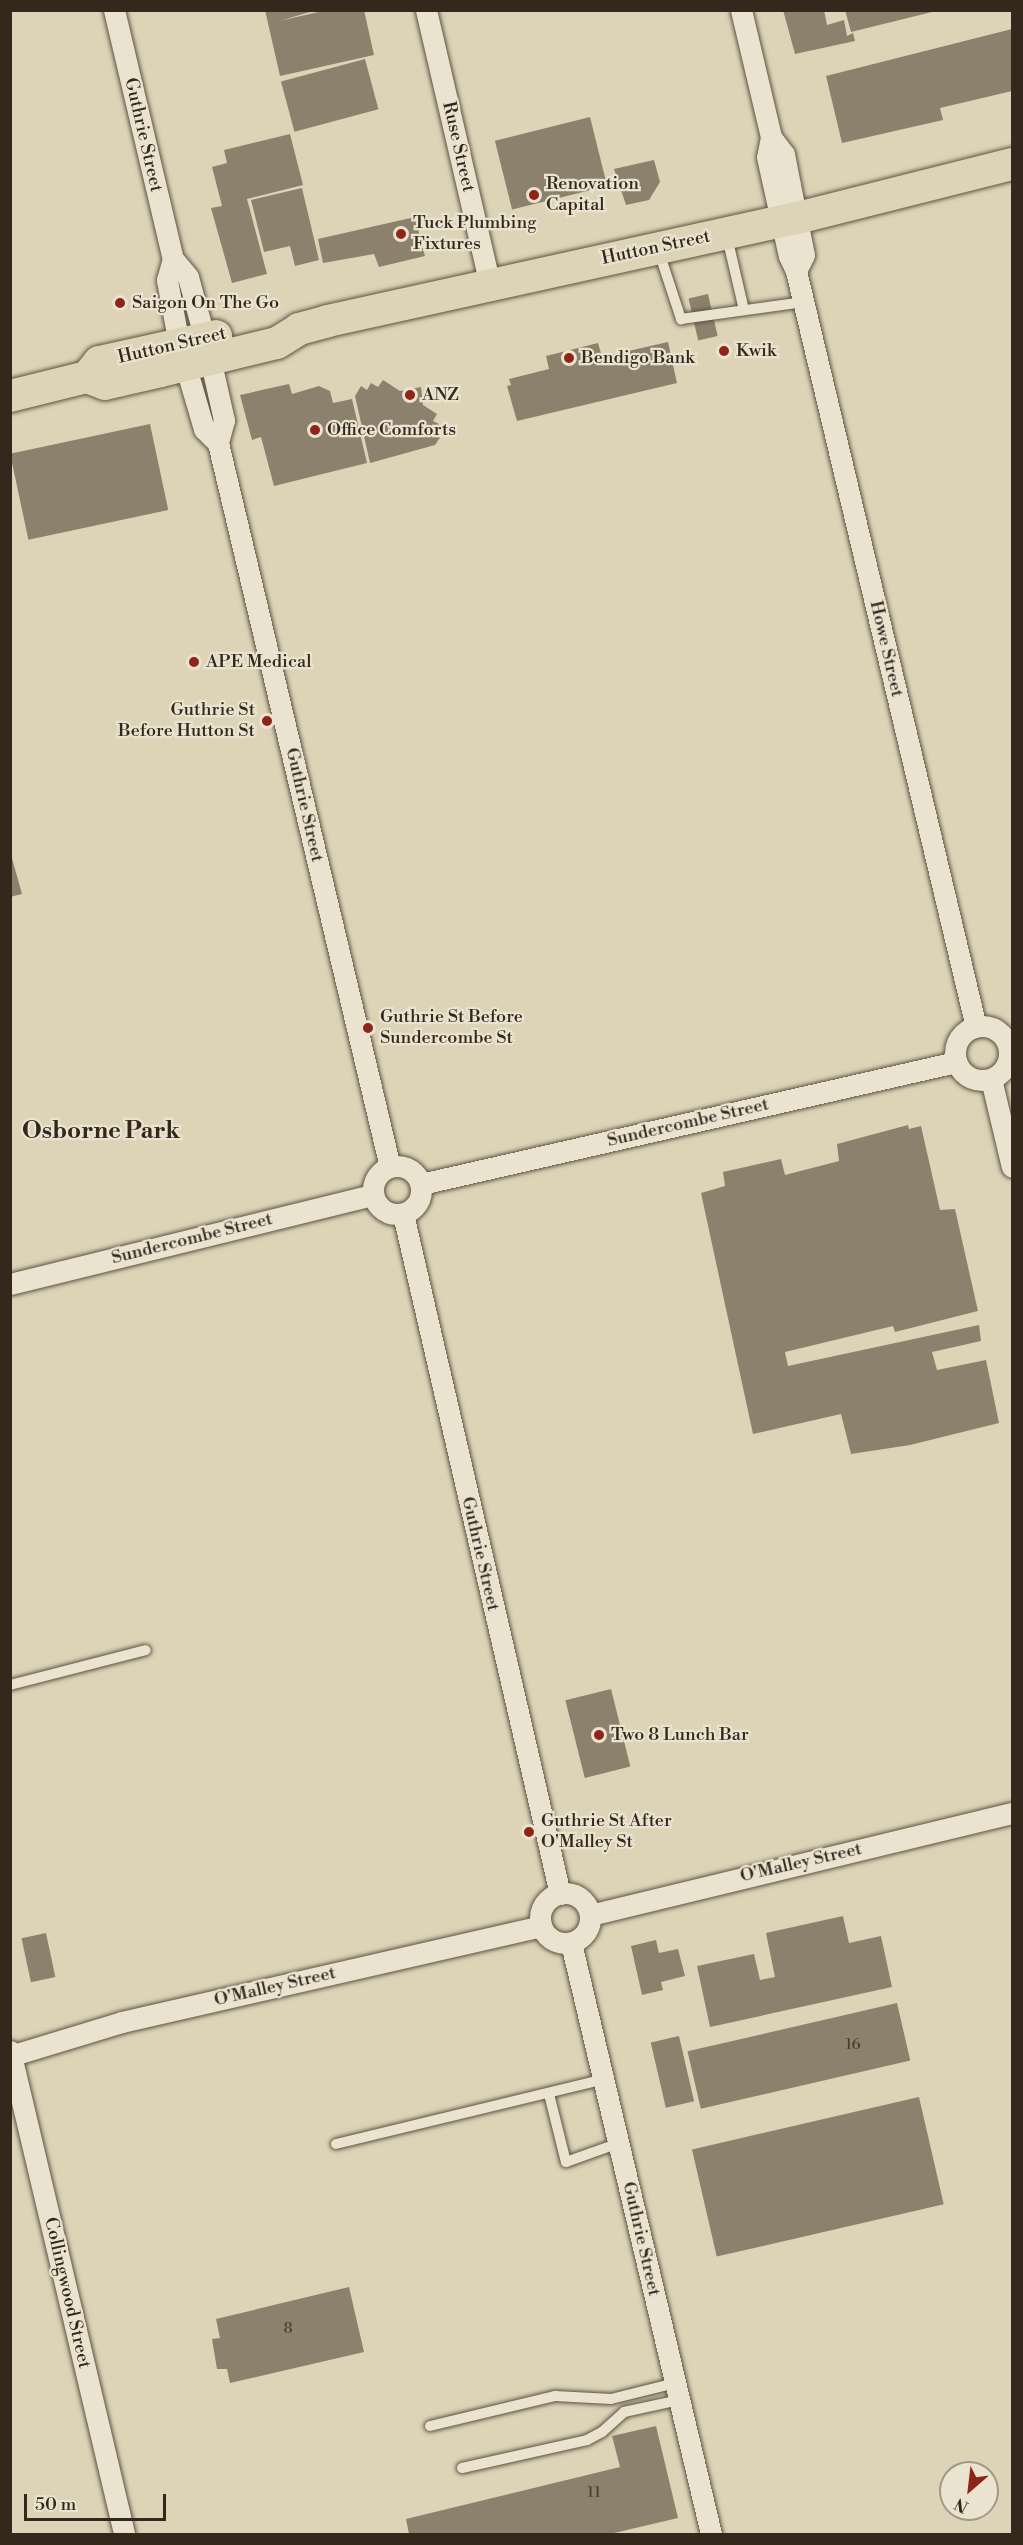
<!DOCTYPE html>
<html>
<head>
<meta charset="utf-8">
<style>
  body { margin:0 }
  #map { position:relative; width:1023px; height:2545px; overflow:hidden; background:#ddd4b7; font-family:"Libre Bodoni",serif }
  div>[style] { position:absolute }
  .building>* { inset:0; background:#8c816c; transform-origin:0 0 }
  .roads { filter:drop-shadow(0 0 2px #5e5242) drop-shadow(0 0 2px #5e5242) }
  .service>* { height:10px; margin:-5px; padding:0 5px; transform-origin:5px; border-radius:5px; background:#e9e3d0 }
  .minor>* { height:21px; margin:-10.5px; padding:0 10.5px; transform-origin:10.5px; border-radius:10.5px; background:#e9e3d0 }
  .minor>.ring { margin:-10.5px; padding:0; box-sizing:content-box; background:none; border:21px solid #e9e3d0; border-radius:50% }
  .primary>* { height:32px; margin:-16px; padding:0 16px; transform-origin:16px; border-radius:16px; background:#ddd4b7 }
  .dots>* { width:16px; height:16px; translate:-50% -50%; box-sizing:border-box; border:3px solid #e9e3d0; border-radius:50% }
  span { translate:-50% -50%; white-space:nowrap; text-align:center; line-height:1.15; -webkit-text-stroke:4.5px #e9e3d0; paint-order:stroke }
  .number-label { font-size:15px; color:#4a3e2f }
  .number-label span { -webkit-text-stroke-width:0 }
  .street-label { font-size:18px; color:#34271b }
  .poi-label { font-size:18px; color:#34271b }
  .left { translate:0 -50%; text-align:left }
  .right { translate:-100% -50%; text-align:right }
  .district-label { font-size:24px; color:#34271b; font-weight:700 }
  .frame { position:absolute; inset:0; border:12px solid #34271b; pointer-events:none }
  .north { position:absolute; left:939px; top:2461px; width:60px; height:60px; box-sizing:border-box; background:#e9e3d0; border:2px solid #a19888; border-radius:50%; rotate:208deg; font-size:16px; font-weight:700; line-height:24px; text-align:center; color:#34271b }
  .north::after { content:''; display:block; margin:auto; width:21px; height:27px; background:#8f2418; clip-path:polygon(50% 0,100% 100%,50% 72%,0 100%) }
  .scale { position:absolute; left:24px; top:2494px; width:142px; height:27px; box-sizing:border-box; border:3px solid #34271b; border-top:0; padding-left:8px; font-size:18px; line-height:21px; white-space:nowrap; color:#34271b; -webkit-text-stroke:4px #e9e3d0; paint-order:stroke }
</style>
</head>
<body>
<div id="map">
  <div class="building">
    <i style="clip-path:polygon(265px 10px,317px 10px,279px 21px,327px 10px,364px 10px,374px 55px,280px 76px)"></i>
    <i style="clip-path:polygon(783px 10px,824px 10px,827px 25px,844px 20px,847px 36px,853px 33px,855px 41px,795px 54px)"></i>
    <i style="clip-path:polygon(845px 10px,936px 10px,936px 11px,851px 32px)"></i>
    <i style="clip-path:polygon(1012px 29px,1012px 91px,940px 108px,943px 120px,842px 143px,826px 76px)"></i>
    <i style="left:365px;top:59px;width:52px;height:87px;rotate:75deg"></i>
    <i style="left:590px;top:117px;width:71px;height:98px;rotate:76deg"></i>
    <i style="clip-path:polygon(290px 134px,303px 185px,247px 199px,267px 274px,232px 283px,211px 208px,222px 206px,212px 167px,227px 163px,224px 150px)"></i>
    <i style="clip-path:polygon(654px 160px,660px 182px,649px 200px,626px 205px,614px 169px)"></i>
    <i style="clip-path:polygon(302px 188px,319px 260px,295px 266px,290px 246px,264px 252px,251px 200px)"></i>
    <i style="clip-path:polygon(415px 217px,425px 256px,379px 267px,374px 254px,323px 263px,318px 239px)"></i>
    <i style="left:708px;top:294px;width:43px;height:20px;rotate:77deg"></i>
    <i style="clip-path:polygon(668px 342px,677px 383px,517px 421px,507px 386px,511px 385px,509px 379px,549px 369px,546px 356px,598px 343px,602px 357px)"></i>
    <i style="clip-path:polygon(383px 380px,400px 391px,421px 387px,423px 405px,437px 414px,433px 421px,439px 424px,435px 432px,441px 436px,435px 445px,370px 463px,355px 396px,361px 386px,367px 390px,371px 383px,378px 387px)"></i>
    <i style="clip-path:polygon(289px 384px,292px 394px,319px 386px,330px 391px,333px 403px,352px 399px,367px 463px,274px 486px,261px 437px,252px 440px,240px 395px)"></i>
    <i style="left:150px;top:424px;width:88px;height:143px;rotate:78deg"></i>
    <i style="clip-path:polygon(10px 851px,22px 894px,10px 897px)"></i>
    <i style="clip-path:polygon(908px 1125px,909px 1129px,921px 1126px,940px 1210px,955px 1209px,978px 1311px,895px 1332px,893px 1326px,785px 1352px,788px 1366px,979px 1325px,981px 1341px,932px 1352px,937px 1370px,986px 1360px,999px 1423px,910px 1445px,851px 1454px,841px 1414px,753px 1434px,701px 1193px,725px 1186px,723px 1172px,781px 1159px,785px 1175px,839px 1161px,837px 1144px)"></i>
    <i style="left:611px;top:1689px;width:80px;height:47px;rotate:76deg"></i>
    <i style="clip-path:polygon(843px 1916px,849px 1943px,881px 1936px,892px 1987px,710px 2027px,697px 1966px,754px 1954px,760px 1980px,775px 1977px,766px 1933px)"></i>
    <i style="left:46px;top:1933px;width:45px;height:25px;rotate:78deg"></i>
    <i style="clip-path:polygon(656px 1940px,659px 1953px,678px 1949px,685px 1976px,661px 1982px,663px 1990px,642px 1995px,631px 1946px)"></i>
    <i style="left:897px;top:2003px;width:59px;height:215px;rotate:77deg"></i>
    <i style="left:679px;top:2036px;width:67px;height:29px;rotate:77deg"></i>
    <i style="left:919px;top:2097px;width:110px;height:233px;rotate:77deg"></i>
    <i style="clip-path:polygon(349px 2287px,364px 2352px,230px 2383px,227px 2369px,217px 2369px,212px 2339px,220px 2338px,216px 2319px)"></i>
    <i style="clip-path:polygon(656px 2426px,678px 2518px,610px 2534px,409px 2534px,406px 2519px,620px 2467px,612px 2436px)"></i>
  </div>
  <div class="roads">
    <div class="service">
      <i style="left:727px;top:237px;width:75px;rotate:76.9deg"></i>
      <i style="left:659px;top:252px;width:71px;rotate:71.8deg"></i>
      <i style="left:681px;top:319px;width:124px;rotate:-7.9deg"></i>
      <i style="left:10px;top:1685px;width:140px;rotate:-14.4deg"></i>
      <i style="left:549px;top:2094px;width:70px;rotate:76deg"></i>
      <i style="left:566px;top:2162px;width:56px;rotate:-19.7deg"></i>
      <i style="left:336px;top:2144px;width:273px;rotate:-13.6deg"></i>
      <i style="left:430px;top:2426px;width:129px;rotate:-13.5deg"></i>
      <i style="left:555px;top:2396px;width:56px;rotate:3.1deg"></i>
      <i style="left:611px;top:2399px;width:66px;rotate:-14deg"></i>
      <i style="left:462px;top:2468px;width:128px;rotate:-12.6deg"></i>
      <i style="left:587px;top:2440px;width:17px;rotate:-28deg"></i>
      <i style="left:602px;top:2432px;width:30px;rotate:-42deg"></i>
      <i style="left:624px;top:2412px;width:56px;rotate:-12.3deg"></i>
    </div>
    <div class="minor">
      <i style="left:114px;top:10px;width:256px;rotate:76.7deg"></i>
      <i style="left:173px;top:259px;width:23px;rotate:50deg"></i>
      <i style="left:188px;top:277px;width:84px;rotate:74.8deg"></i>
      <i style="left:210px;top:358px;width:64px;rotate:77.3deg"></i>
      <i style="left:224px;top:420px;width:24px;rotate:105deg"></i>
      <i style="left:218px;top:443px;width:744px;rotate:76.64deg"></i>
      <i style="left:426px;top:10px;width:281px;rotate:76.9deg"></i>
      <i style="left:741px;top:10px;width:130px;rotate:76.7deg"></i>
      <i style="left:771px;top:137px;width:20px;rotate:101deg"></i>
      <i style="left:767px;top:157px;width:101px;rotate:77.5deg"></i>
      <i style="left:789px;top:256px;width:17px;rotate:65deg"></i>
      <i style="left:796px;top:271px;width:777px;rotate:76.61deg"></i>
      <i style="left:771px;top:137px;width:21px;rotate:53deg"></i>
      <i style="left:784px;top:154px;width:32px;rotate:79deg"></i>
      <i style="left:790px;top:185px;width:71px;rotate:78.7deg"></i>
      <i style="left:804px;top:255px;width:18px;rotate:117deg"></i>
      <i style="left:173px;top:259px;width:22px;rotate:106deg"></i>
      <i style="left:167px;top:280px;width:65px;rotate:79.4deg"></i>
      <i style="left:179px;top:344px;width:89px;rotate:73.6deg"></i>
      <i style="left:204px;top:429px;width:20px;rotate:45deg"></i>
      <i class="ring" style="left:955px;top:1026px;width:33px;height:33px"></i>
      <i style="left:991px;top:1079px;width:90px;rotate:76.6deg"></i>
      <i class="ring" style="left:373px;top:1166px;width:27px;height:27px"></i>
      <i style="left:421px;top:1184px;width:549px;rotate:-12.85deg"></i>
      <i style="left:403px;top:1214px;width:698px;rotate:77deg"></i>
      <i style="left:10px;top:1284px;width:374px;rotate:-13.8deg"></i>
      <i class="ring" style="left:540px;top:1893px;width:29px;height:29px"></i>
      <i style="left:590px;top:1915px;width:434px;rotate:-13.6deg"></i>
      <i style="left:571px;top:1943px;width:607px;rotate:76.67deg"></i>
      <i style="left:10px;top:2051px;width:496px;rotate:76.7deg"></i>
      <i style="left:10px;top:2056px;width:117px;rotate:-16.9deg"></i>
      <i style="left:122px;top:2022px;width:430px;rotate:-12.9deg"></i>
    </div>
    <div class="primary">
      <i style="left:87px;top:377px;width:19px;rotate:-51deg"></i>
      <i style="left:99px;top:362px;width:120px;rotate:-12.5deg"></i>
      <i style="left:10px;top:396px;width:79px;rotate:-13.9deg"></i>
      <i style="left:87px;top:377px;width:19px;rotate:21deg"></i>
      <i style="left:105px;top:384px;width:57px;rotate:-13.1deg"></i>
      <i style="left:161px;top:371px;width:119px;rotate:-13.6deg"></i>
      <i style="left:277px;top:343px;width:26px;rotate:-32deg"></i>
      <i style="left:299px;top:329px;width:30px;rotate:-15deg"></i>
      <i style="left:328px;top:321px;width:480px;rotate:-12.4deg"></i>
      <i style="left:797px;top:218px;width:222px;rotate:-14.1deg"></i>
    </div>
  </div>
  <div class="dots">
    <i style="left:534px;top:195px;background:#8f2418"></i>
    <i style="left:401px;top:234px;background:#8f2418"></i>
    <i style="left:120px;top:303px;background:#8f2418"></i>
    <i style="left:724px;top:351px;background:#8f2418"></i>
    <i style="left:569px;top:358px;background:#8f2418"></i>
    <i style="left:410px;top:395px;background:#8f2418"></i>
    <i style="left:315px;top:430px;background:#8f2418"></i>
    <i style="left:194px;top:662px;background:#8f2418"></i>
    <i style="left:267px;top:721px;background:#8f2418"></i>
    <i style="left:368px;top:1028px;background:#8f2418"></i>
    <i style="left:599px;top:1735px;background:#8f2418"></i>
    <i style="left:529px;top:1832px;background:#8f2418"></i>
  </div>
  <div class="number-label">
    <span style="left:853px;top:2045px">16</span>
    <span style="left:288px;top:2329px">8</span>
    <span style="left:594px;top:2493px">11</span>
  </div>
  <div class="street-label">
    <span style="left:143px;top:135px;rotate:77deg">Guthrie Street</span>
    <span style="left:458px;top:147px;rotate:77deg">Ruse Street</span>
    <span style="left:656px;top:248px;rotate:-12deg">Hutton Street</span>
    <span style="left:172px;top:346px;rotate:-13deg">Hutton Street</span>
    <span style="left:886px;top:649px;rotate:77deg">Howe Street</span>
    <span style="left:304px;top:805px;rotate:77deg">Guthrie Street</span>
    <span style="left:688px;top:1123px;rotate:-13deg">Sundercombe Street</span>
    <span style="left:192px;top:1239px;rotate:-14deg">Sundercombe Street</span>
    <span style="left:480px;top:1554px;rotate:77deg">Guthrie Street</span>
    <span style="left:801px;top:1863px;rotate:-13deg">O'Malley Street</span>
    <span style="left:275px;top:1987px;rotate:-13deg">O'Malley Street</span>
    <span style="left:641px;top:2239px;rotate:77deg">Guthrie Street</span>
    <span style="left:67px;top:2293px;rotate:77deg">Collingwood Street</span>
  </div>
  <div class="poi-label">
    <span class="left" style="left:546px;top:195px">Renovation<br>Capital</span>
    <span class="left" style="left:413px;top:234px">Tuck Plumbing<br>Fixtures</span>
    <span class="left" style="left:132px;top:303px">Saigon On The Go</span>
    <span class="left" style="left:736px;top:351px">Kwik</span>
    <span class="left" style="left:581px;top:358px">Bendigo Bank</span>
    <span class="left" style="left:422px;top:395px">ANZ</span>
    <span class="left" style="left:327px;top:430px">Office Comforts</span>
    <span class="left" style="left:206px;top:662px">APE Medical</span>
    <span class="right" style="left:255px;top:721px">Guthrie St<br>Before Hutton St</span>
    <span class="left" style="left:380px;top:1028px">Guthrie St Before<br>Sundercombe St</span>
    <span class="left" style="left:611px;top:1735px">Two 8 Lunch Bar</span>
    <span class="left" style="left:541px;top:1832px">Guthrie St After<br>O'Malley St</span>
  </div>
  <div class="district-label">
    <span style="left:101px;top:1132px">Osborne Park</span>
  </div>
  <div class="frame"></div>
  <div class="north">N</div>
  <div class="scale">50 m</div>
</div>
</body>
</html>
